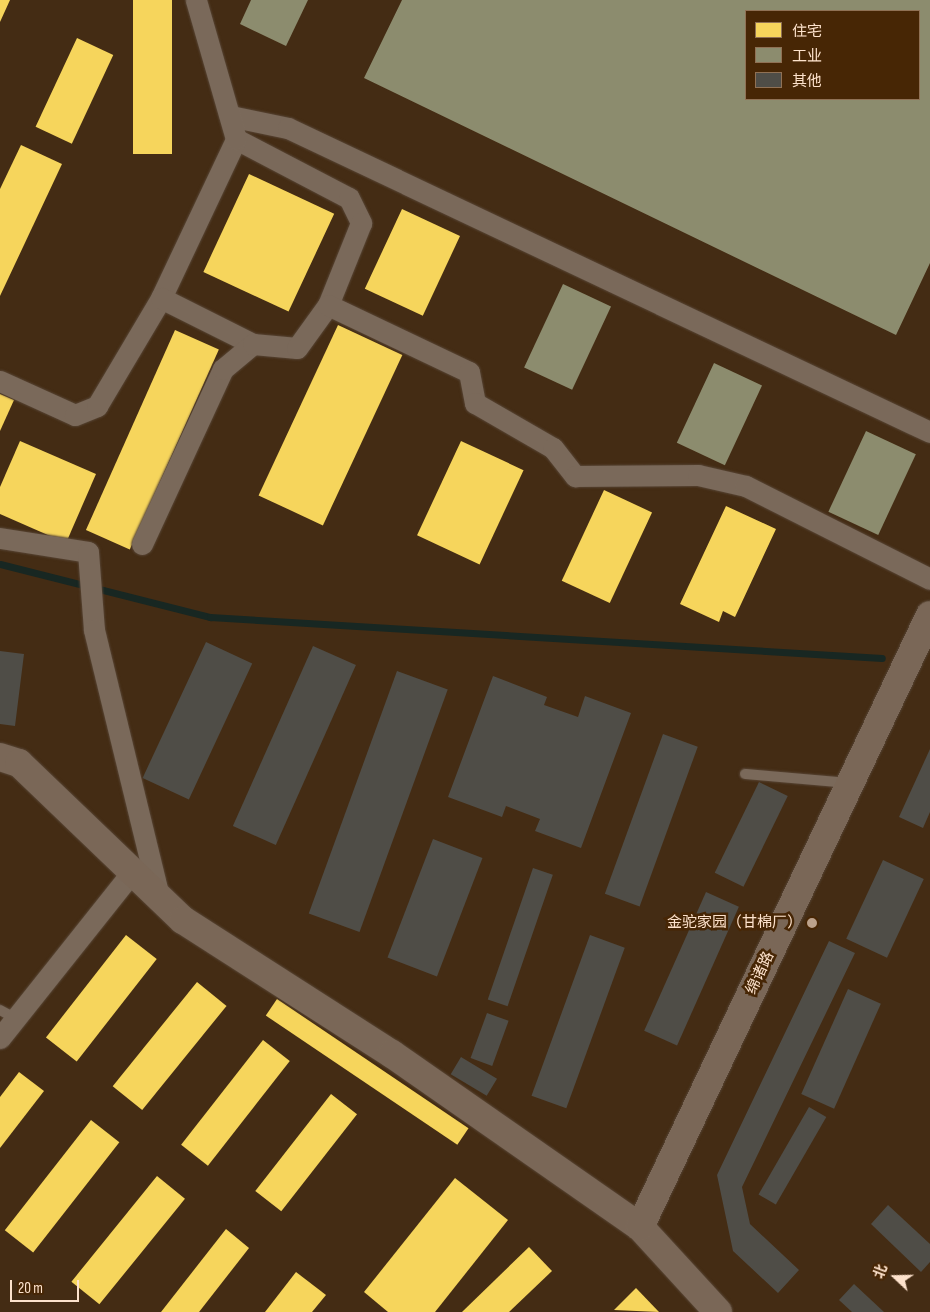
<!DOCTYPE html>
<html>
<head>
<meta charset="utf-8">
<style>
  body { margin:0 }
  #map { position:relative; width:930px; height:1312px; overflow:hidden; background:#442c14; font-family:"Sofia Sans Condensed","Noto Sans SC",sans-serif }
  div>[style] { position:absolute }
  .homes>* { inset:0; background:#f6d55c; transform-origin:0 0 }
  .industry>* { inset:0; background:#8c8c6e; transform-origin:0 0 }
  .stream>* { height:7px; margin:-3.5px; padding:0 3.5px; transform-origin:3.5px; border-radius:3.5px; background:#182722 }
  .building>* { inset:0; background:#4f4d47; transform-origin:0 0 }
  .roads { filter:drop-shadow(0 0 1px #574535) drop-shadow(0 0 1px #574535) }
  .lane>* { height:10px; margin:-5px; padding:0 5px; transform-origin:5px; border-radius:5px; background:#7a695a }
  .street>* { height:21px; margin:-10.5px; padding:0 10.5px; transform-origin:10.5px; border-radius:10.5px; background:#7a695a }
  .secondary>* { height:28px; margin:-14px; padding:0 14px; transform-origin:14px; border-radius:14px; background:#7a6757 }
  .dots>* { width:14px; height:14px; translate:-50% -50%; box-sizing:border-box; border:2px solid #472605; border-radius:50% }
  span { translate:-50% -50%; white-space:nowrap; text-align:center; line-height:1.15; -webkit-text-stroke:5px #472605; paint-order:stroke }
  .poi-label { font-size:15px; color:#fde2cc }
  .right { translate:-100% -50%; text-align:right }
  .street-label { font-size:15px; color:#fde2cc }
  .legend { position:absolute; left:745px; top:10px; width:175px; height:90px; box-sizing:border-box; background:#472605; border:1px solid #907155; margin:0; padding:6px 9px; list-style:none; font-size:15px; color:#fde2cc }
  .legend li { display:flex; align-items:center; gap:10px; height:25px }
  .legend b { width:25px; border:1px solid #907155 }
  .north { position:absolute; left:870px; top:1252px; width:50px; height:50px; -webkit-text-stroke:4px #472605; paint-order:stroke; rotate:291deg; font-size:14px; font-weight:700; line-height:20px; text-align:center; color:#fde2cc }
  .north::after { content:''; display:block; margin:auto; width:18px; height:22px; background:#fde2cc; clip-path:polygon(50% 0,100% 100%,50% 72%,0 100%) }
  .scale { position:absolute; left:10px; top:1280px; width:69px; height:22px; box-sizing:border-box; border:2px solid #fde2cc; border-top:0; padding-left:6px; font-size:15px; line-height:18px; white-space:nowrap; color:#fde2cc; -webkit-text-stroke:4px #472605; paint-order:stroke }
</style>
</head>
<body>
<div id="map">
  <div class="homes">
    <i style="clip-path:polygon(0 0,10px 0,0 22px)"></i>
    <i style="left:133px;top:0;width:39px;height:154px"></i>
    <i style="left:77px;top:38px;width:40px;height:98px;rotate:25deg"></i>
    <i style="clip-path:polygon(21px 145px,62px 164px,0 296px,0 189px)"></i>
    <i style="left:249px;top:174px;width:94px;height:108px;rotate:25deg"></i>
    <i style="left:402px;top:209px;width:64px;height:88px;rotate:25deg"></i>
    <i style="left:338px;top:325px;width:71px;height:188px;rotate:25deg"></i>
    <i style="left:175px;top:330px;width:48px;height:219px;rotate:24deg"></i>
    <i style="clip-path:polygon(0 394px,14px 400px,0 431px)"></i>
    <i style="clip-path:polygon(20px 441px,96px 474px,66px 543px,0 514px,0 487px)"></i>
    <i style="left:461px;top:441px;width:69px;height:104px;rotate:25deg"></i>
    <i style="left:604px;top:490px;width:53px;height:100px;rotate:25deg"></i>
    <i style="clip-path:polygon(726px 506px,776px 529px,735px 617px,723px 611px,719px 622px,680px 604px)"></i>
    <i style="left:126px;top:935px;width:39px;height:130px;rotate:38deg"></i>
    <i style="left:197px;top:982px;width:38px;height:134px;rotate:39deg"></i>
    <i style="left:277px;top:999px;width:231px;height:20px;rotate:34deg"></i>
    <i style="left:263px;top:1040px;width:34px;height:133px;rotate:38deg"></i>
    <i style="clip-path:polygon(19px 1072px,44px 1091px,0 1148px,0 1097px)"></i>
    <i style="left:331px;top:1094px;width:33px;height:123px;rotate:38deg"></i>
    <i style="left:91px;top:1120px;width:36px;height:140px;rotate:38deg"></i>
    <i style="left:157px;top:1176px;width:36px;height:136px;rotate:39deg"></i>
    <i style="clip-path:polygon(455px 1178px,508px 1220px,435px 1312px,388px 1312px,364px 1292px)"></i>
    <i style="clip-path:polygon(226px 1229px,249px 1248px,199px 1312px,161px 1312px)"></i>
    <i style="clip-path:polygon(529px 1247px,552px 1271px,509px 1312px,462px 1312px)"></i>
    <i style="clip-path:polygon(296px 1272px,326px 1295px,312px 1312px,265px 1312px)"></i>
    <i style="clip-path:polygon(636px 1288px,659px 1312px,614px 1310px)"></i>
  </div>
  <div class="industry">
    <i style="clip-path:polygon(251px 0,308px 0,286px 46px,240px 24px)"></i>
    <i style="clip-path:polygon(evenodd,402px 0,930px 0,930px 263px,896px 335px,364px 78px,402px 0,746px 11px,919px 11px,919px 99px,746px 99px,746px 11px)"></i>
    <i style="left:563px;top:284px;width:53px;height:92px;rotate:25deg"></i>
    <i style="left:714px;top:363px;width:53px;height:88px;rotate:25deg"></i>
    <i style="left:866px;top:431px;width:55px;height:89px;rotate:25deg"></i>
  </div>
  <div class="stream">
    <i style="left:0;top:564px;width:217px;rotate:14.2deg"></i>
    <i style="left:210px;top:617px;width:673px;rotate:3.49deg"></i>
  </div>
  <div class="building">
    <i style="left:206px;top:642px;width:51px;height:150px;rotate:25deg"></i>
    <i style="left:313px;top:646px;width:47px;height:197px;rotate:24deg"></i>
    <i style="clip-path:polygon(0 651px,24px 654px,15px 726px,0 724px)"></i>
    <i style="left:397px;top:671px;width:54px;height:258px;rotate:20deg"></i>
    <i style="clip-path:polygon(493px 676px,547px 697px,544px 705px,578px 717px,585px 696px,631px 713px,581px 848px,535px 831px,540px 819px,506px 806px,502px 817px,448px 797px)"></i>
    <i style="left:663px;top:734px;width:37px;height:170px;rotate:20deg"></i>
    <i style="clip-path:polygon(930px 749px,930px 812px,923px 828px,899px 817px)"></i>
    <i style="left:759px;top:782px;width:32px;height:101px;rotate:26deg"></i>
    <i style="left:433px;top:839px;width:53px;height:127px;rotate:21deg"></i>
    <i style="left:883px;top:860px;width:45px;height:87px;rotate:25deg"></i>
    <i style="left:533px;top:868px;width:21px;height:139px;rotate:19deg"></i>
    <i style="left:706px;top:892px;width:36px;height:152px;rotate:24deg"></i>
    <i style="left:590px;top:935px;width:37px;height:171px;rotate:20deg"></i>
    <i style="clip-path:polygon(829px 941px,855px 953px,742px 1187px,750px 1224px,799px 1270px,778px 1293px,733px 1251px,717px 1175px)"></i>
    <i style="left:848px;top:989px;width:36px;height:115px;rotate:24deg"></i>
    <i style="left:487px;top:1013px;width:23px;height:48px;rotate:20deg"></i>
    <i style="left:461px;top:1057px;width:42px;height:20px;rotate:31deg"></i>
    <i style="left:809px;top:1107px;width:20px;height:101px;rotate:30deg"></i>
    <i style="clip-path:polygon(888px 1205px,930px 1244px,930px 1262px,921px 1272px,871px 1224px)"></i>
    <i style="clip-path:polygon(854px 1284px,884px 1312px,852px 1312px,839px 1300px)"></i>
  </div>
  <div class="roads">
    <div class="lane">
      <i style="left:745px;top:774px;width:105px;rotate:4.9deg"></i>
      <i style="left:0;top:1010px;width:17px;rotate:28deg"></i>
    </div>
    <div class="street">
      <i style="left:230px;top:116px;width:59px;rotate:11.7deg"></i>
      <i style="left:288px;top:128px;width:710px;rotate:25.34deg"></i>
      <i style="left:236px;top:139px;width:127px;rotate:27.6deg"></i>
      <i style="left:349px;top:198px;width:28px;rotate:64deg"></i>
      <i style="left:361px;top:223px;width:88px;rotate:111.9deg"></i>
      <i style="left:161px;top:298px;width:176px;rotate:-64.7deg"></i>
      <i style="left:236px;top:139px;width:145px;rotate:-106.1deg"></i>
      <i style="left:0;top:381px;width:82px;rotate:24.4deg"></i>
      <i style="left:75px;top:415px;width:24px;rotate:-22deg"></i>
      <i style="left:97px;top:406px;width:126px;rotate:-59.3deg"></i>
      <i style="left:161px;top:298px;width:103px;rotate:26.6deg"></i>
      <i style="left:0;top:538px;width:89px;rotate:9deg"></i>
      <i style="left:88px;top:552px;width:78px;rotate:85.6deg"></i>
      <i style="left:94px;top:630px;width:275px;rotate:76.3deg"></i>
      <i style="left:142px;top:544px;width:193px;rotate:-65.2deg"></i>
      <i style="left:223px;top:369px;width:39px;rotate:-40deg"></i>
      <i style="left:253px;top:344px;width:44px;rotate:5.2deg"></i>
      <i style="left:297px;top:348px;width:53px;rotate:-54.2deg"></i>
      <i style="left:328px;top:305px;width:156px;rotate:25.4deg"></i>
      <i style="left:469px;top:372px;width:32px;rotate:79deg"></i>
      <i style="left:475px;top:403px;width:90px;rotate:30deg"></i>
      <i style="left:553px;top:448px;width:36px;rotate:52deg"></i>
      <i style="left:575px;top:476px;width:123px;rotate:-0.5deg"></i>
      <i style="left:698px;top:475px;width:49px;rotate:12.9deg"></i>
      <i style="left:746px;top:486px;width:206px;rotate:26.8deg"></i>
      <i style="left:0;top:1038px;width:212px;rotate:-51.5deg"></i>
    </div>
    <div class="secondary">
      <i style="left:0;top:757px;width:20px;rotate:18deg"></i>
      <i style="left:19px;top:763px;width:227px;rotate:43.8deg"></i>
      <i style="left:183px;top:920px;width:248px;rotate:32.7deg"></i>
      <i style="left:392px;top:1054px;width:302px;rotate:34.9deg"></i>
      <i style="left:718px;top:1312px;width:115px;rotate:-132.5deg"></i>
      <i style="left:640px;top:1227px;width:677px;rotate:-64.65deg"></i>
    </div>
  </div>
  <div class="dots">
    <i style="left:812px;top:923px;background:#bca28c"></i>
  </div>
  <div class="poi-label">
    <span class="right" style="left:802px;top:923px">金驼家园（甘棉厂）</span>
  </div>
  <div class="street-label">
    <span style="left:760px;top:973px;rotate:-65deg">绵诸路</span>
  </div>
  <ul class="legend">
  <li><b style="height:14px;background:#f6d55c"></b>住宅</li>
  <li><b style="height:14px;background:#8c8c6e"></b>工业</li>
  <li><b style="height:14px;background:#4f4d47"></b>其他</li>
  </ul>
  <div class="north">北</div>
  <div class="scale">20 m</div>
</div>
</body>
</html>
